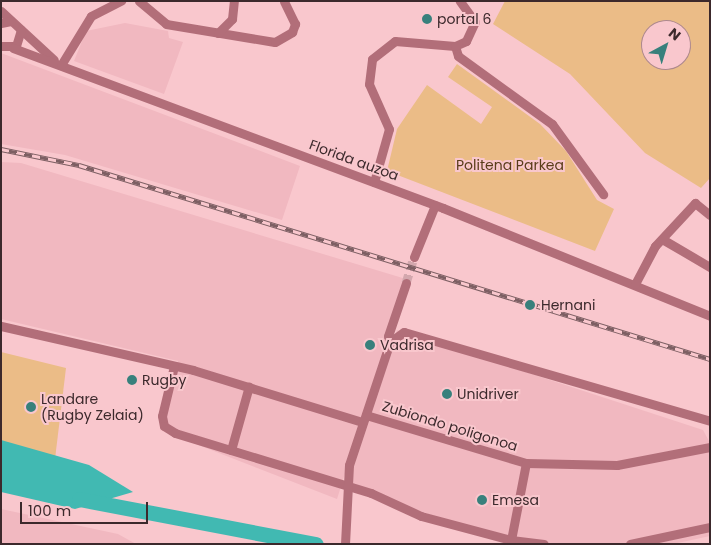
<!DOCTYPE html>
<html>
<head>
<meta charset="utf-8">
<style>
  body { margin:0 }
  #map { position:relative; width:711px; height:545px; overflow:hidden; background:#f9c7cd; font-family:Poppins,sans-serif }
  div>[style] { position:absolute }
  .built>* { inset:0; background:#f1b8c0 }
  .green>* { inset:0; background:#ebbc87 }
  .water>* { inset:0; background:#41b9b2 }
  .river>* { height:15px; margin:-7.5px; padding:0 7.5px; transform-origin:7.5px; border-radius:7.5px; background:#41b9b2 }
  .minor-tunnel>* { height:9px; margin-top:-4.5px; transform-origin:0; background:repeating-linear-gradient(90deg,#d3a7ad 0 9px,transparent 0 13.5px) }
  .minor>* { height:9px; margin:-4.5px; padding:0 4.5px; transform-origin:4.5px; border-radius:4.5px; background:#b26e79 }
  .rail>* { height:4.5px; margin-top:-2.25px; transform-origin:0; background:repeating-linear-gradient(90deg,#f9c7cd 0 8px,#7d5f63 0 16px); box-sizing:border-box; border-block:1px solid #7d5f63 }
  .dots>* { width:14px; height:14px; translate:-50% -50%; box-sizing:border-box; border:2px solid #f9c7cd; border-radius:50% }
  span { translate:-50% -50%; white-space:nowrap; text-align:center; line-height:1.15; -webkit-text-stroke:4px #f9c7cd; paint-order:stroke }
  .poi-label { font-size:14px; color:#3c292c }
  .left { translate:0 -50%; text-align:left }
  .street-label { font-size:14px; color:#3c292c }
  .park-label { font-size:14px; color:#5a3d1a }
  .frame { position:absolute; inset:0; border:2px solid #3c292c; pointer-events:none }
  .north { position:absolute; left:641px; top:20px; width:50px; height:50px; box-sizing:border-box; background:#f9c7cd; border:1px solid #ad888d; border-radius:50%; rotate:39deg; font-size:14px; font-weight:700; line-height:20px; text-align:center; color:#3c292c }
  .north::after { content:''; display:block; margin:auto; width:18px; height:22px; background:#38807c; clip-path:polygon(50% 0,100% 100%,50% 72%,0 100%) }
  .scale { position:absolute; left:20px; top:502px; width:128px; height:22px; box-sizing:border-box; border:2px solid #3c292c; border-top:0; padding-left:6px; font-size:15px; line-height:18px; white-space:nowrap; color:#3c292c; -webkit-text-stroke:4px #f9c7cd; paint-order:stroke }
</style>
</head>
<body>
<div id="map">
  <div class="built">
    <i style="clip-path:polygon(125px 23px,168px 31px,169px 38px,183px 42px,164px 94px,74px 61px,86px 31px)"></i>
    <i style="clip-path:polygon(1px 53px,300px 166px,282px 220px,65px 155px,1px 144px)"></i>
    <i style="clip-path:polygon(1px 162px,21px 163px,406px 279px,337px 499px,160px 430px,178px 361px,1px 319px)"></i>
    <i style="clip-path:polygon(397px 330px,703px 430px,710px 443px,710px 536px,673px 544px,518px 544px,345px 486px)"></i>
    <i style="clip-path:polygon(1px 509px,118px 534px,136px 544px,1px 544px)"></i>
  </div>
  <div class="green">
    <i style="clip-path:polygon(evenodd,505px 1px,710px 1px,710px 178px,701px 188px,645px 153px,570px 74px,493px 24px,505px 1px,651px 30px,681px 30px,681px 60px,651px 60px,651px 30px)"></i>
    <i style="clip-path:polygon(457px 64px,540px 124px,566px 151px,597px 200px,614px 209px,595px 251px,387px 171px,397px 129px,427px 85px,481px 124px,492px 107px,448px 77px)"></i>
    <i style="clip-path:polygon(1px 352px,66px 368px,55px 459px,1px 446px)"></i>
  </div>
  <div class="water">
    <i style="clip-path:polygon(1px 440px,89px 465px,133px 492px,75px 509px,1px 492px)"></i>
  </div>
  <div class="river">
    <i style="left:79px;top:499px;width:241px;rotate:10.8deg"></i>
  </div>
  <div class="minor-tunnel">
    <i style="left:406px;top:283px;width:27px;rotate:-73deg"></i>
  </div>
  <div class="minor">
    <i style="left:139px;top:1px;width:35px;rotate:40deg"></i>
    <i style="left:166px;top:24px;width:110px;rotate:9.4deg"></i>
    <i style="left:275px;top:42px;width:20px;rotate:-30deg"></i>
    <i style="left:292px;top:32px;width:9px;rotate:-69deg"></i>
    <i style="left:295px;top:24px;width:25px;rotate:-116deg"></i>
    <i style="left:1px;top:11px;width:72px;rotate:42.8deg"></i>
    <i style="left:1px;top:23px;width:10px;rotate:-11deg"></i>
    <i style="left:218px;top:33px;width:20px;rotate:-45deg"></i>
    <i style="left:232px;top:19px;width:18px;rotate:-84deg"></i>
    <i style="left:1px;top:46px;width:15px"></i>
    <i style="left:16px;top:46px;width:17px;rotate:-73deg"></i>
    <i style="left:455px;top:46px;width:10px;rotate:73deg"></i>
    <i style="left:458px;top:56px;width:116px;rotate:35.9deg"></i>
    <i style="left:552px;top:124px;width:87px;rotate:53.9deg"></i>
    <i style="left:13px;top:48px;width:459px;rotate:20.4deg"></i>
    <i style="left:443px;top:208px;width:288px;rotate:22deg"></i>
    <i style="left:61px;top:65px;width:57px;rotate:-58.5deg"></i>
    <i style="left:91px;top:16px;width:34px;rotate:-27deg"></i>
    <i style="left:374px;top:182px;width:55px;rotate:-74.2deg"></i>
    <i style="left:389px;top:129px;width:49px;rotate:-114deg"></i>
    <i style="left:369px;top:84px;width:25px;rotate:-83deg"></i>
    <i style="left:372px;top:59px;width:29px;rotate:-38deg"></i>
    <i style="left:395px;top:41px;width:60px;rotate:4.8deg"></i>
    <i style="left:455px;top:46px;width:12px;rotate:-24deg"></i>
    <i style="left:466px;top:41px;width:21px;rotate:-65deg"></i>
    <i style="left:475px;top:22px;width:26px;rotate:-126deg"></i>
    <i style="left:662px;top:239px;width:56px;rotate:30.3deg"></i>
    <i style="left:414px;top:257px;width:56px;rotate:-68deg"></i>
    <i style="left:635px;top:284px;width:43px;rotate:-62.2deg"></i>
    <i style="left:655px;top:246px;width:59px;rotate:-47.1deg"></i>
    <i style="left:695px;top:203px;width:19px;rotate:39deg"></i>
    <i style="left:1px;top:326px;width:197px;rotate:12.9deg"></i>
    <i style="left:193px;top:370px;width:177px;rotate:17.1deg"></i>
    <i style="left:390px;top:342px;width:6px;rotate:-108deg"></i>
    <i style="left:388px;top:336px;width:56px;rotate:-71.2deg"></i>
    <i style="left:174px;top:366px;width:51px;rotate:103.5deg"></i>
    <i style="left:162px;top:416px;width:10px;rotate:79deg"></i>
    <i style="left:164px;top:426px;width:13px;rotate:32deg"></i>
    <i style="left:175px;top:433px;width:205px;rotate:17deg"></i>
    <i style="left:371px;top:493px;width:55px;rotate:24.7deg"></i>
    <i style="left:421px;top:516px;width:93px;rotate:14.9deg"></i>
    <i style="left:511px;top:540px;width:33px;rotate:7deg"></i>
    <i style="left:366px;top:415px;width:167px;rotate:16.7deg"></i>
    <i style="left:526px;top:463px;width:91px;rotate:1.3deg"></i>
    <i style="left:617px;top:465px;width:95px;rotate:-11deg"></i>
    <i style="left:231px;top:450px;width:66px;rotate:-74.3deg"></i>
    <i style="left:511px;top:540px;width:78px;rotate:-79deg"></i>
    <i style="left:345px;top:544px;width:79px;rotate:-87.1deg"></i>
    <i style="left:349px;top:465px;width:130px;rotate:-71.6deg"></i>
    <i style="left:390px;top:342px;width:17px;rotate:-36deg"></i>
    <i style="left:404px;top:332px;width:319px;rotate:16.2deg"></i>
    <i style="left:630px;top:544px;width:82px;rotate:-12deg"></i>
  </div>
  <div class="rail">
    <i style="left:1px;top:149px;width:80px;rotate:11.6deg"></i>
    <i style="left:79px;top:165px;width:660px;rotate:17.09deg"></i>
  </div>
  <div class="dots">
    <i style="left:427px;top:19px;background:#38807c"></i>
    <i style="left:530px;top:305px;background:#38807c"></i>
    <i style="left:370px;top:345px;background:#38807c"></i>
    <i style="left:132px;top:380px;background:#38807c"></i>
    <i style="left:447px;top:394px;background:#38807c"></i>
    <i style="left:31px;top:407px;background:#38807c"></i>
    <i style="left:482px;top:500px;background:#38807c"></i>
  </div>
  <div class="poi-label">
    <span class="left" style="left:437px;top:19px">portal 6</span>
    <span class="left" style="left:541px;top:305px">Hernani</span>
    <span class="left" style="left:380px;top:345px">Vadrisa</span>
    <span class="left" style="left:142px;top:380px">Rugby</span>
    <span class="left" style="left:457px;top:394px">Unidriver</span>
    <span class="left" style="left:41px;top:407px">Landare<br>(Rugby Zelaia)</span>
    <span class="left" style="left:492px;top:500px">Emesa</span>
  </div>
  <div class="street-label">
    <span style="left:354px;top:160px;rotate:20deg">Florida auzoa</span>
    <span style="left:450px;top:426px;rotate:17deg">Zubiondo poligonoa</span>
  </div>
  <div class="park-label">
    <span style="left:510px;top:165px">Politena Parkea</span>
  </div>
  <div class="frame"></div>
  <div class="north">N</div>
  <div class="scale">100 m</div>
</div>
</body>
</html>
